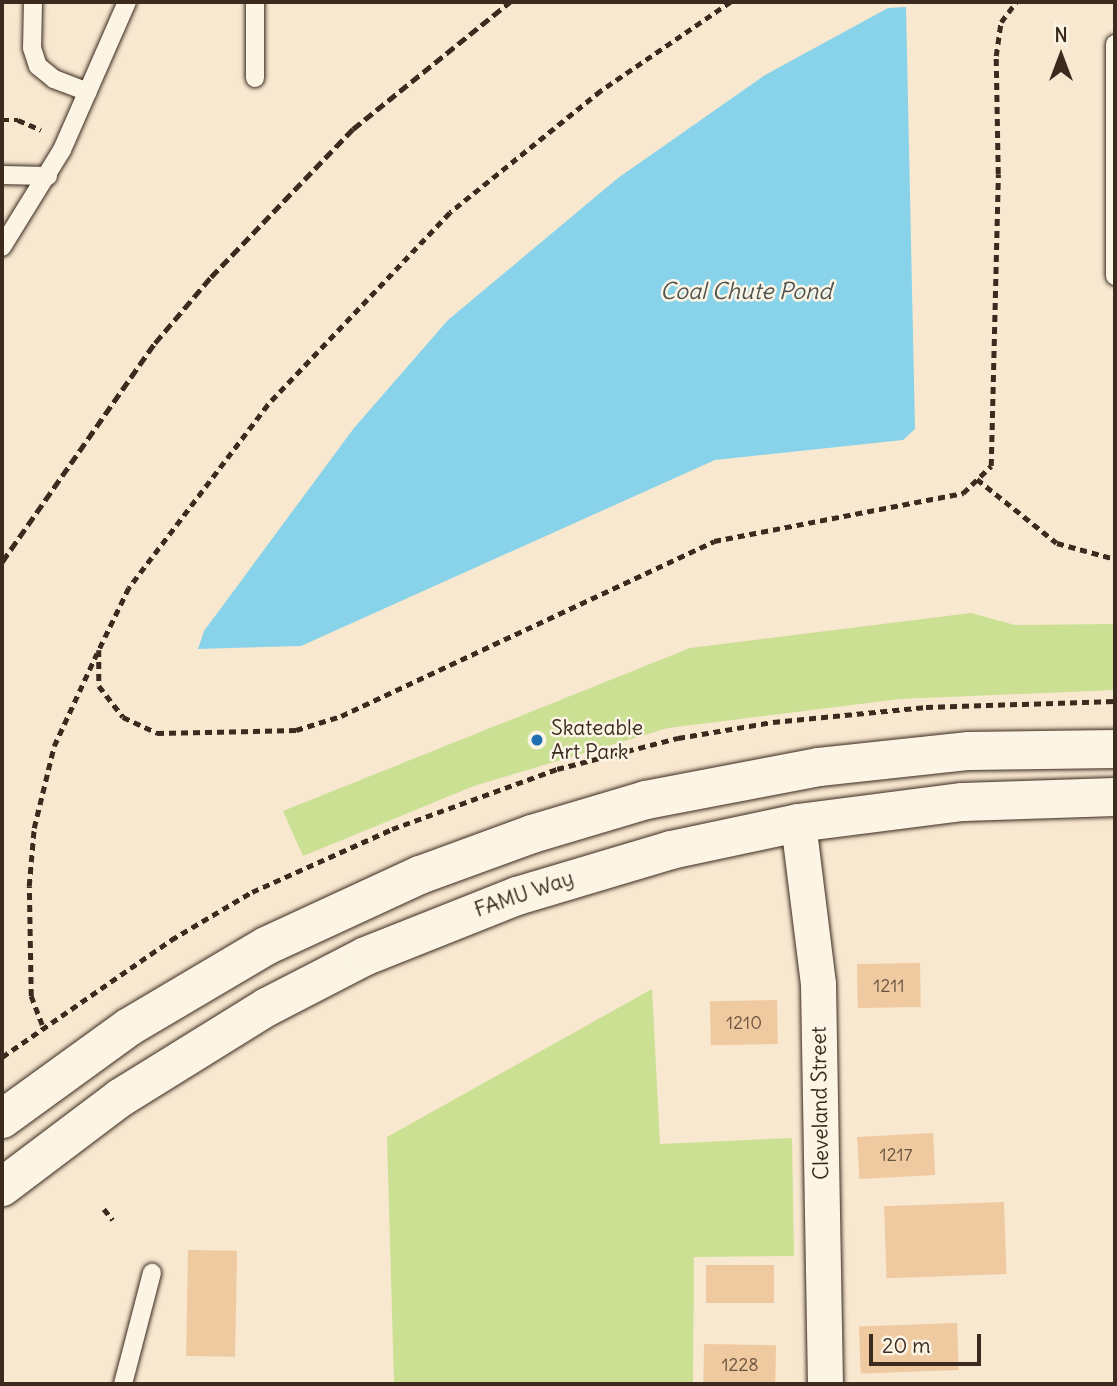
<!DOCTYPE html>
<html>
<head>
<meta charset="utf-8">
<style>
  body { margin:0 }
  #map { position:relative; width:1117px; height:1386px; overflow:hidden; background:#f8e8d0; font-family:Delius,sans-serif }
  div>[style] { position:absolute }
  .green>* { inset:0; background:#cce094 }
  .water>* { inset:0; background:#88d3e9 }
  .building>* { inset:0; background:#efc99f; transform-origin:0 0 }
  .path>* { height:4.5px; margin-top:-2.25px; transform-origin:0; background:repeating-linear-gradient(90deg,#3b2a1e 0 7px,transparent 0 12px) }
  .roads { filter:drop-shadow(0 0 2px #3b2a1e) drop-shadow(0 0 2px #3b2a1e) }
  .lane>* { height:18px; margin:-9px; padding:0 9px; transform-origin:9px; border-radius:9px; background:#fcf5e5 }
  .street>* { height:35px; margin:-17.5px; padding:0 17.5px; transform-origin:17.5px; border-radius:17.5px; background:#fcf5e5 }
  .secondary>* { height:38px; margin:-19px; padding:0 19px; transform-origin:19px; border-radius:19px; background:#fcf5e5 }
  .rail>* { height:5px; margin-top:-2.5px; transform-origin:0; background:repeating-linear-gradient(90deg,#3b2a1e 0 10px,transparent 0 15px) }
  .dots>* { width:19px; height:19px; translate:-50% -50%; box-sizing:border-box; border:4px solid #fcf5e5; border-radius:50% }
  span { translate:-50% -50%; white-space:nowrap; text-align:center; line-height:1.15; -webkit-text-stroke:5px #fcf5e5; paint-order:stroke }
  .number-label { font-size:18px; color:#68523e }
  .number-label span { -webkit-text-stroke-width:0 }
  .poi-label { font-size:21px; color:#3b2a1e }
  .left { translate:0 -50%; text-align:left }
  .street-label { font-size:21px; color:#3b2a1e }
  .water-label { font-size:23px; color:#4e5451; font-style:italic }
  .frame { position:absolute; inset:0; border:4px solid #3b2a1e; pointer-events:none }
  .north { position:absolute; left:1026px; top:21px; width:70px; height:70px; -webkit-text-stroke:5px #fcf5e5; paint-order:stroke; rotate:0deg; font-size:19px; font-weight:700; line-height:28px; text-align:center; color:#3b2a1e }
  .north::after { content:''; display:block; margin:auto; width:24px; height:32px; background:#3b2a1e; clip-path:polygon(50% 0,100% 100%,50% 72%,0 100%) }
  .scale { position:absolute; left:869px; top:1334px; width:112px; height:32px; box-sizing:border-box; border:4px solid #3b2a1e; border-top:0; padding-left:9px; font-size:21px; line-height:24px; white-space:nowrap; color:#3b2a1e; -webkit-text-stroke:5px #fcf5e5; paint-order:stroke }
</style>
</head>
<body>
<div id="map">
  <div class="green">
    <i style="clip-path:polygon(971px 613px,1015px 625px,1115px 624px,1115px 690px,900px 699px,668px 728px,474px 786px,303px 856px,283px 811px,690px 648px)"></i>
    <i style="clip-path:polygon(652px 989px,660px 1144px,792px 1138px,794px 1256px,694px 1257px,693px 1384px,394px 1384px,387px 1137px)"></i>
  </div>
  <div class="water">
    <i style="clip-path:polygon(906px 7px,915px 429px,903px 440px,715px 460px,301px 646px,198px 649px,204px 631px,354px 428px,448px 320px,618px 178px,765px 75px,888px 8px)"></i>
  </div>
  <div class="building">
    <i style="left:920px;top:963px;width:44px;height:63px;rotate:89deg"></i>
    <i style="left:777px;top:1000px;width:44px;height:67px;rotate:89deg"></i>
    <i style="left:933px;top:1133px;width:42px;height:76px;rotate:87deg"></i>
    <i style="left:1004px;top:1202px;width:72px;height:120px;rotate:88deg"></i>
    <i style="left:188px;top:1250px;width:49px;height:106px;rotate:1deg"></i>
    <i style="left:706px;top:1265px;width:68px;height:38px"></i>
    <i style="left:957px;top:1323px;width:47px;height:98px;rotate:88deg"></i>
    <i style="left:704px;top:1344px;width:72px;height:40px;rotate:1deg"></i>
  </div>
  <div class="path">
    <i style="left:731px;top:2px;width:158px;rotate:145.6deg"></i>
    <i style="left:601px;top:91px;width:194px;rotate:141.1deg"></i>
    <i style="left:450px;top:213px;width:265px;rotate:133.5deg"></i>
    <i style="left:268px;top:405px;width:230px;rotate:127.2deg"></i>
    <i style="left:129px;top:588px;width:69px;rotate:115.8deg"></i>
    <i style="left:99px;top:650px;width:36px;rotate:90deg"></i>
    <i style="left:99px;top:686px;width:39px;rotate:52deg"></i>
    <i style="left:123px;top:717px;width:38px;rotate:25deg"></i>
    <i style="left:157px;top:733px;width:139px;rotate:-1.2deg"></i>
    <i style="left:296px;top:730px;width:47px;rotate:-17.3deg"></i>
    <i style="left:341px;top:716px;width:412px;rotate:-25.1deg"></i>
    <i style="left:714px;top:541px;width:254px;rotate:-10.9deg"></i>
    <i style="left:963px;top:493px;width:39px;rotate:-44deg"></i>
    <i style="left:991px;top:466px;width:292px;rotate:-88.6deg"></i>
    <i style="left:998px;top:174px;width:118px;rotate:-91deg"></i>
    <i style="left:996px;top:56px;width:34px;rotate:-82deg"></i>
    <i style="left:1001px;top:22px;width:25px;rotate:-53deg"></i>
    <i style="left:2px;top:120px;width:16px"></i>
    <i style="left:18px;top:120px;width:25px;rotate:23deg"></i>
    <i style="left:977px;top:479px;width:102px;rotate:38.7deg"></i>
    <i style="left:1057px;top:543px;width:60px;rotate:15.4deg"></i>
    <i style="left:42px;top:1025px;width:31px;rotate:-111deg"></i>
    <i style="left:31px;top:996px;width:110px;rotate:-91deg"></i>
    <i style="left:29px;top:886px;width:58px;rotate:-85.1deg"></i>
    <i style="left:34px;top:828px;width:84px;rotate:-76.3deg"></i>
    <i style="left:54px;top:746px;width:102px;rotate:-65.2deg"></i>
    <i style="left:2px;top:1057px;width:206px;rotate:-34.7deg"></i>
    <i style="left:171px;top:940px;width:94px;rotate:-30.7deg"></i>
    <i style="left:252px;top:892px;width:154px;rotate:-24.2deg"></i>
    <i style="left:392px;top:829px;width:176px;rotate:-20deg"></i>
    <i style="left:557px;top:769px;width:125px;rotate:-14.4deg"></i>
    <i style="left:678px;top:738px;width:96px;rotate:-9.6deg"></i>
    <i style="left:773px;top:722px;width:154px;rotate:-5.6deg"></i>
    <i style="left:926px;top:707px;width:189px;rotate:-1.8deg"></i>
    <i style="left:104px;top:1209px;width:14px;rotate:51deg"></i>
  </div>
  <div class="roads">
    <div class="lane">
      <i style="left:33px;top:2px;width:46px;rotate:91.2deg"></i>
      <i style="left:32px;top:48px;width:19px;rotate:72deg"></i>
      <i style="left:38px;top:66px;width:21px;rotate:39deg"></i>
      <i style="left:54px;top:79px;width:36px;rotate:21deg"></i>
      <i style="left:1115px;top:44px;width:232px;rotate:90deg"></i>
      <i style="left:255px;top:78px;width:76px;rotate:-90deg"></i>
      <i style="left:2px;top:175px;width:46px;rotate:1.2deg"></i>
      <i style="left:2px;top:247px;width:114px;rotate:-58.3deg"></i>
      <i style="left:62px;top:150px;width:162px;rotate:-66.3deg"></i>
      <i style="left:123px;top:1384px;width:115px;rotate:-75.4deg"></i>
    </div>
    <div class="street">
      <i style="left:798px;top:823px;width:162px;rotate:82.9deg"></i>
      <i style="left:818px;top:984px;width:400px;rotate:89deg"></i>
    </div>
    <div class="secondary">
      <i style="left:2px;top:1119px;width:157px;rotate:-35.9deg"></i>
      <i style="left:129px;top:1027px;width:159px;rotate:-30.6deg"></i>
      <i style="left:266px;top:946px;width:170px;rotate:-24.8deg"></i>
      <i style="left:420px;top:875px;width:119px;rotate:-20.1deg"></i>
      <i style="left:532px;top:834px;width:119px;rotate:-16.6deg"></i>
      <i style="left:646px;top:800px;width:176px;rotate:-10.8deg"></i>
      <i style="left:819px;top:767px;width:151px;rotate:-6.1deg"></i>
      <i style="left:969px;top:751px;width:146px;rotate:-0.8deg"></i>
      <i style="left:2px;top:1187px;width:148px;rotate:-37deg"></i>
      <i style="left:120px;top:1098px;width:173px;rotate:-31.8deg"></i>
      <i style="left:267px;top:1007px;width:111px;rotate:-27.3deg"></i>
      <i style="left:366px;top:956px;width:162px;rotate:-21.7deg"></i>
      <i style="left:517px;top:896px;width:161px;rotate:-16.6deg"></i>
      <i style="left:671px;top:850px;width:130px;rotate:-12deg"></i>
      <i style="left:798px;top:823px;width:166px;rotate:-7.3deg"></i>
      <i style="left:963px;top:802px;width:152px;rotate:-1.9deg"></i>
    </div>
  </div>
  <div class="rail">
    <i style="left:2px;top:562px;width:267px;rotate:-55.1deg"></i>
    <i style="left:155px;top:343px;width:87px;rotate:-49.7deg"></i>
    <i style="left:211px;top:277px;width:205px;rotate:-46.2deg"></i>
    <i style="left:353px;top:129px;width:202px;rotate:-39deg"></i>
  </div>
  <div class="dots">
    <i style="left:537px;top:740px;background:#1f6fb2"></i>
  </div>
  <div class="number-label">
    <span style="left:889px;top:986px">1211</span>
    <span style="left:744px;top:1023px">1210</span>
    <span style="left:896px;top:1155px">1217</span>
    <span style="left:740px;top:1365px">1228</span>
  </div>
  <div class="poi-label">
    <span class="left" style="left:551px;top:740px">Skateable<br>Art Park</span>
  </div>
  <div class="street-label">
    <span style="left:524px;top:894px;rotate:-19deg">FAMU Way</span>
    <span style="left:820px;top:1103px;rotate:-91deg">Cleveland Street</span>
  </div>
  <div class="water-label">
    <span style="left:746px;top:291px">Coal Chute Pond</span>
  </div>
  <div class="frame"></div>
  <div class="north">N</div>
  <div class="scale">20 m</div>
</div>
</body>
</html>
